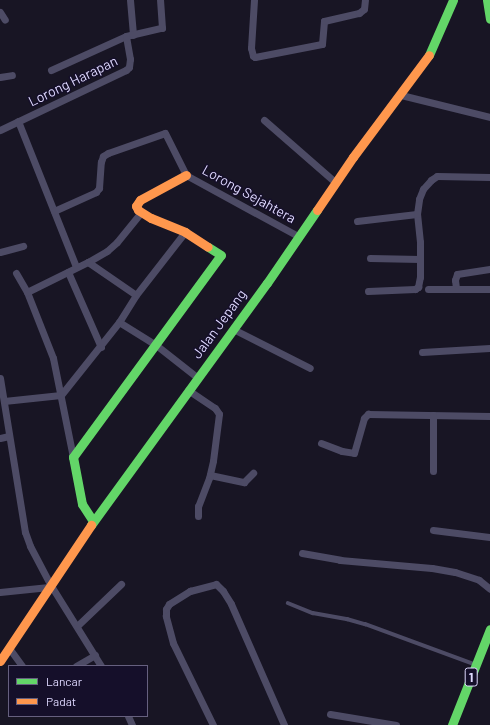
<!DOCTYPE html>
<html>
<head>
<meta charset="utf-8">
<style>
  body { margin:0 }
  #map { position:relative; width:490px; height:725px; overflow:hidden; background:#181524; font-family:Barlow,sans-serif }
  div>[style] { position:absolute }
  .lane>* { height:3.5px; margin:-1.75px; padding:0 1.75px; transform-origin:1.75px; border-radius:1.75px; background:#4d4b65 }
  .street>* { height:7px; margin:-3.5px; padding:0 3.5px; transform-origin:3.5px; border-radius:3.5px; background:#4d4b65 }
  .fast>* { height:9px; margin:-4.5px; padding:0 4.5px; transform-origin:4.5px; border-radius:4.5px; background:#63d668 }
  .slow>* { height:9px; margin:-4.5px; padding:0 4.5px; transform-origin:4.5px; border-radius:4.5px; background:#ff974d }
  span { translate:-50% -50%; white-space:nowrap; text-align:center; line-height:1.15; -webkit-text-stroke:3px #150f2a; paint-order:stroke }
  .shield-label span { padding:1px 3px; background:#150f2a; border:1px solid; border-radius:3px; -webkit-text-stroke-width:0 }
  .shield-label { font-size:13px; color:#dfd9ff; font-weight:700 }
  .street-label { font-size:14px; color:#dfd9ff }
  .legend { position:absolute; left:8px; top:665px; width:140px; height:52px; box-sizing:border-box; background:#150f2a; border:1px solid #66607f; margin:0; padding:5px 7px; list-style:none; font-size:12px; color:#dfd9ff }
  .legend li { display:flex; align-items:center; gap:8px; height:20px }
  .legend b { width:20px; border:1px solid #66607f }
</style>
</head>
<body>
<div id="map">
  <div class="lane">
    <i style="left:288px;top:603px;width:27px;rotate:22deg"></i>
    <i style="left:313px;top:613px;width:35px;rotate:10deg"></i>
    <i style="left:347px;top:619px;width:19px;rotate:16deg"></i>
    <i style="left:365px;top:624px;width:116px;rotate:20.2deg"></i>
  </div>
  <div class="street">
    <i style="left:130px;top:0;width:35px;rotate:85deg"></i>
    <i style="left:254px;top:0;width:48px;rotate:93.6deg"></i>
    <i style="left:251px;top:48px;width:8px;rotate:76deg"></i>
    <i style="left:253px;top:56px;width:2px;rotate:27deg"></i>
    <i style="left:255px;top:57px;width:68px;rotate:-11deg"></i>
    <i style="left:322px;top:44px;width:23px;rotate:-85deg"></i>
    <i style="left:324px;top:21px;width:36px;rotate:-13deg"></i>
    <i style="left:359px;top:13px;width:6px;rotate:-39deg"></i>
    <i style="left:364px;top:9px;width:9px;rotate:-84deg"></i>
    <i style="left:0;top:12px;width:9px;rotate:58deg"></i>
    <i style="left:51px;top:70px;width:82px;rotate:-24.4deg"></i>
    <i style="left:126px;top:36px;width:37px;rotate:-13deg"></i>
    <i style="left:162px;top:28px;width:28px;rotate:-94deg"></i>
    <i style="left:0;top:77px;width:12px;rotate:-9deg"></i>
    <i style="left:401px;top:95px;width:92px;rotate:13.9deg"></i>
    <i style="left:264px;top:120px;width:94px;rotate:41.1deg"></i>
    <i style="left:18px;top:121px;width:157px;rotate:68.3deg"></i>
    <i style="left:0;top:130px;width:140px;rotate:-25.5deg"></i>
    <i style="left:126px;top:70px;width:4px;rotate:-45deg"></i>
    <i style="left:129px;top:67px;width:8px;rotate:-83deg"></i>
    <i style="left:130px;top:59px;width:23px;rotate:-100deg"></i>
    <i style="left:54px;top:211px;width:46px;rotate:-24.3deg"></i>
    <i style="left:96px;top:192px;width:5px;rotate:-53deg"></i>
    <i style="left:99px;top:188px;width:26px;rotate:-86deg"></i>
    <i style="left:101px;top:162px;width:6px;rotate:-72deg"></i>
    <i style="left:103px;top:156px;width:6px;rotate:-31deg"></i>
    <i style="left:108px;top:153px;width:60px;rotate:-19.3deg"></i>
    <i style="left:165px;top:133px;width:47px;rotate:63.4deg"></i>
    <i style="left:186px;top:175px;width:128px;rotate:28.6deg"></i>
    <i style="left:357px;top:221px;width:60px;rotate:-6.7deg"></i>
    <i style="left:185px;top:232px;width:80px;rotate:127.9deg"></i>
    <i style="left:136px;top:295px;width:32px;rotate:122deg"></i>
    <i style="left:119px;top:322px;width:44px;rotate:31.9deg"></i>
    <i style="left:156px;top:345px;width:53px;rotate:38.2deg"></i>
    <i style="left:0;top:252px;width:24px;rotate:-15deg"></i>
    <i style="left:370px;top:258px;width:50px;rotate:1.1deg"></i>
    <i style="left:88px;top:262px;width:22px;rotate:-30deg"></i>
    <i style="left:107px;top:251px;width:13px;rotate:-42deg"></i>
    <i style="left:117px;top:242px;width:38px;rotate:-51deg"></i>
    <i style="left:68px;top:272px;width:82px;rotate:66.3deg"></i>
    <i style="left:16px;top:273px;width:22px;rotate:60deg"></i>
    <i style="left:27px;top:292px;width:71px;rotate:68.5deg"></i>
    <i style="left:53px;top:358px;width:101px;rotate:78.6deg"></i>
    <i style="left:456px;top:288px;width:8px;rotate:-97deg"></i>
    <i style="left:455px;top:280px;width:6px;rotate:-72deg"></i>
    <i style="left:457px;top:274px;width:33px;rotate:-9deg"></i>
    <i style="left:428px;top:289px;width:62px"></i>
    <i style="left:368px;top:291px;width:47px;rotate:-2.4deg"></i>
    <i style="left:415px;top:289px;width:4px;rotate:-34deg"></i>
    <i style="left:418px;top:287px;width:10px;rotate:-79deg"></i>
    <i style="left:420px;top:277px;width:35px;rotate:-90deg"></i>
    <i style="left:420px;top:242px;width:28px;rotate:-96deg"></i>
    <i style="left:417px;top:214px;width:15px;rotate:-82deg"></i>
    <i style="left:419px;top:199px;width:11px;rotate:-68deg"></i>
    <i style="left:423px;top:189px;width:12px;rotate:-48deg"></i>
    <i style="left:431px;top:180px;width:7px;rotate:-34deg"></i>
    <i style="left:437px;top:176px;width:53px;rotate:1.1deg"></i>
    <i style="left:27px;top:292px;width:68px;rotate:-26.2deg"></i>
    <i style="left:88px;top:262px;width:58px;rotate:34.5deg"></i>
    <i style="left:233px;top:329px;width:86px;rotate:26.9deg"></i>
    <i style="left:422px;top:352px;width:68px;rotate:-3.4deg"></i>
    <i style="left:0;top:378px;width:156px;rotate:80.8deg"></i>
    <i style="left:25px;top:532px;width:15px;rotate:70deg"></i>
    <i style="left:30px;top:546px;width:43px;rotate:62.2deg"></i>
    <i style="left:50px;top:584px;width:97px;rotate:58.1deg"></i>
    <i style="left:188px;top:390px;width:32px;rotate:34deg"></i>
    <i style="left:215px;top:408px;width:7px;rotate:56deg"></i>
    <i style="left:219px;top:414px;width:47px;rotate:97.3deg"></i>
    <i style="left:213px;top:461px;width:17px;rotate:103deg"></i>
    <i style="left:209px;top:478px;width:30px;rotate:111deg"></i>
    <i style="left:198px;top:506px;width:10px;rotate:90deg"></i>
    <i style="left:4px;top:401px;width:57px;rotate:-6deg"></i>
    <i style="left:61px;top:395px;width:93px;rotate:-51.5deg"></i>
    <i style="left:0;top:438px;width:9px;rotate:-13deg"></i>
    <i style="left:321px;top:443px;width:22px;rotate:21deg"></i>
    <i style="left:342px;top:451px;width:12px;rotate:9deg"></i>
    <i style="left:354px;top:453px;width:36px;rotate:-74deg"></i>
    <i style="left:364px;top:418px;width:6px;rotate:-45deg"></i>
    <i style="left:368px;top:414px;width:122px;rotate:0.9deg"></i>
    <i style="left:433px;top:471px;width:56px;rotate:-90deg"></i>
    <i style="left:210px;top:475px;width:35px;rotate:12deg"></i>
    <i style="left:244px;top:482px;width:13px;rotate:-45deg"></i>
    <i style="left:433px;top:530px;width:57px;rotate:7deg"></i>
    <i style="left:302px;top:553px;width:39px;rotate:10deg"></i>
    <i style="left:340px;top:560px;width:92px;rotate:5deg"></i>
    <i style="left:432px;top:568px;width:23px;rotate:10deg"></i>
    <i style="left:455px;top:572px;width:25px;rotate:18deg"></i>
    <i style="left:479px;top:580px;width:14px;rotate:39deg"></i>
    <i style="left:0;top:592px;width:49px;rotate:-5.8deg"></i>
    <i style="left:77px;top:626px;width:61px;rotate:-43.7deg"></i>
    <i style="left:9px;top:648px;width:22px;rotate:54deg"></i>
    <i style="left:76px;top:666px;width:22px;rotate:-30deg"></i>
    <i style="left:330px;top:714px;width:67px;rotate:9.5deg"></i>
    <i style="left:128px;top:716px;width:10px;rotate:66deg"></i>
    <i style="left:213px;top:725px;width:91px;rotate:-116deg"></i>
    <i style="left:173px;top:643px;width:28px;rotate:-105deg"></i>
    <i style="left:166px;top:616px;width:7px;rotate:-90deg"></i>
    <i style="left:166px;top:609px;width:6px;rotate:-59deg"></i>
    <i style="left:169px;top:604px;width:25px;rotate:-32deg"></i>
    <i style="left:190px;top:591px;width:27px;rotate:-15deg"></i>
    <i style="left:216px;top:584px;width:10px;rotate:45deg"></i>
    <i style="left:223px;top:591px;width:15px;rotate:58deg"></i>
    <i style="left:231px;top:604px;width:132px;rotate:66.3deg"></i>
  </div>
  <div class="fast">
    <i style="left:487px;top:0;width:19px;rotate:81deg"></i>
    <i style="left:429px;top:55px;width:60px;rotate:-66.4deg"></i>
    <i style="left:93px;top:521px;width:20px;rotate:-123deg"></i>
    <i style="left:82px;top:504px;width:48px;rotate:-100.8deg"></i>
    <i style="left:73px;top:457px;width:250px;rotate:-53.8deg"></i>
    <i style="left:221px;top:255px;width:15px;rotate:-148deg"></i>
    <i style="left:91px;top:525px;width:299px;rotate:-54deg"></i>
    <i style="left:267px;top:283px;width:88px;rotate:-55.6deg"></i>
    <i style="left:452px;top:725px;width:103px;rotate:-68.4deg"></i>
  </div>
  <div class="slow">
    <i style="left:186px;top:175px;width:52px;rotate:151.5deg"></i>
    <i style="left:140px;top:200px;width:7px;rotate:124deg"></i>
    <i style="left:136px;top:206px;width:4px;rotate:63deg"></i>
    <i style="left:138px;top:210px;width:15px;rotate:32deg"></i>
    <i style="left:151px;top:218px;width:37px;rotate:22deg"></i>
    <i style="left:185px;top:232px;width:27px;rotate:33deg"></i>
    <i style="left:317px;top:210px;width:64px;rotate:-55.8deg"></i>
    <i style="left:353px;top:157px;width:127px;rotate:-53.3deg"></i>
    <i style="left:0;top:661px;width:164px;rotate:-56.2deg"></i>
  </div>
  <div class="shield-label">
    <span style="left:471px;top:677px">1</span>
  </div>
  <div class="street-label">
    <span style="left:73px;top:81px;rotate:-26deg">Lorong Harapan</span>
    <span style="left:249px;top:194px;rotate:29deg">Lorong Sejahtera</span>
    <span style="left:219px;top:324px;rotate:-54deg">Jalan Jepang</span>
  </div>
  <ul class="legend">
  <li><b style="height:5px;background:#63d668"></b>Lancar</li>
  <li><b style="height:5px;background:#ff974d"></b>Padat</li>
  </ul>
</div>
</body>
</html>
